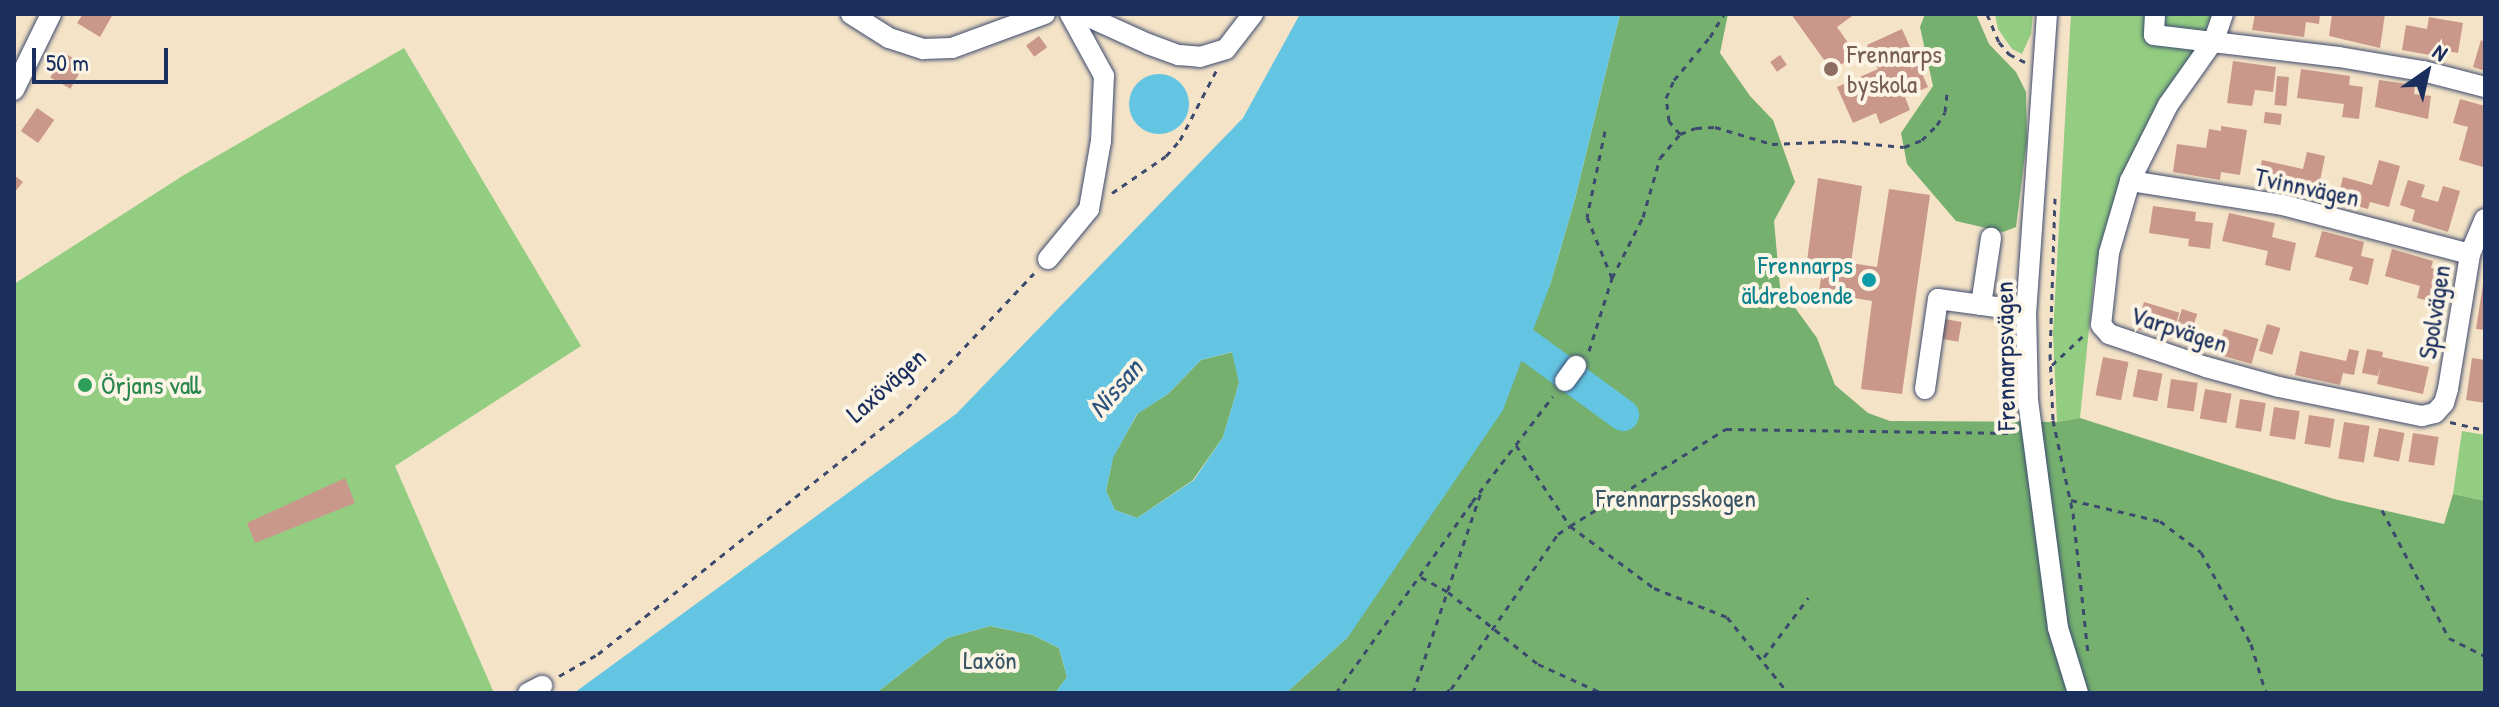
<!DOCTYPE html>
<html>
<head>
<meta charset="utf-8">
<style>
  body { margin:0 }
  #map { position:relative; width:2499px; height:707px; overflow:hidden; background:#f4e3c7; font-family:"Patrick Hand",sans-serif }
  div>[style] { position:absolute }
  .green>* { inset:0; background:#92cd81 }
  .forest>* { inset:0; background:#75b06f }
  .water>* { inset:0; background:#64c5e2 }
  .round { border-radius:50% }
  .river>* { height:32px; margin:-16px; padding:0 16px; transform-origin:16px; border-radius:16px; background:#64c5e2 }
  .building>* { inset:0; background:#ca988b; transform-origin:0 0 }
  .path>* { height:3px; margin-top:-1.5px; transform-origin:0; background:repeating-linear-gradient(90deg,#3c4a6e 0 6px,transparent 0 12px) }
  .roads { filter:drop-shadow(0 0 2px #3c4a6e) drop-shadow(0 0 2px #3c4a6e) }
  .minor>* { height:20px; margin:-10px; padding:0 10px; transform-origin:10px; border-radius:10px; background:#fff }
  .dots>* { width:22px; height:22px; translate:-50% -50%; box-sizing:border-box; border:4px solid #fcf5e5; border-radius:50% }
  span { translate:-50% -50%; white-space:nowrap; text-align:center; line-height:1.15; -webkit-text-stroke:8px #fcf5e5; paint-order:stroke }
  .education-label { font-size:26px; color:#785e54 }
  .left { translate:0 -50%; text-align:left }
  .street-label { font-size:26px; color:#1b2f5e }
  .culture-label { font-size:26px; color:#0d838f }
  .right { translate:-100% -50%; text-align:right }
  .leisure-label { font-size:26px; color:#27864d }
  .park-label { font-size:26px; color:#395667 }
  .water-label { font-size:28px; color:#2d547f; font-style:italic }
  .frame { position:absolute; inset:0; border:16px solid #1b2f5e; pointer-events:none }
  .north { position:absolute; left:2387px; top:32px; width:80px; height:80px; -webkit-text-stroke:6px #fcf5e5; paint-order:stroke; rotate:34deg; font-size:22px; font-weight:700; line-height:32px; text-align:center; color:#1b2f5e }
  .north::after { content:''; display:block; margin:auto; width:28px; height:36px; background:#1b2f5e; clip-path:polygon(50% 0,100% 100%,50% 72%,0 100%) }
  .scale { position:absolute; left:32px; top:48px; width:136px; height:36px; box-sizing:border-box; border:4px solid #1b2f5e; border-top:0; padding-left:10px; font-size:24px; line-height:28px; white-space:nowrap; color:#1b2f5e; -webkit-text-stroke:6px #fcf5e5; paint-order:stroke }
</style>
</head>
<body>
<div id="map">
  <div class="green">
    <i style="clip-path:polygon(1995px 14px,2033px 14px,2031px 34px,2022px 54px,2012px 49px,1998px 29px)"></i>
    <i style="clip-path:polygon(2071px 14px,2213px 14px,2196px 50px,2148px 123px,2128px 164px,2109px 216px,2094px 279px,2080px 418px,2057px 422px,2053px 333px)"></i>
    <i style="clip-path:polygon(404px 48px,581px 346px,395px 466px,494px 693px,14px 693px,14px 284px,184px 175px)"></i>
    <i style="clip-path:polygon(2462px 431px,2485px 435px,2485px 501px,2453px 494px)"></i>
  </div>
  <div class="forest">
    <i style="clip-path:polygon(1620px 14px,1728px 14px,1720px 53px,1750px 96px,1773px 120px,1795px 182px,1774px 221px,1780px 287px,1817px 338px,1835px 385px,1868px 413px,1890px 421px,2057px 422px,2080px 418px,2334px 499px,2444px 524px,2453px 494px,2485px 501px,2485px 693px,1286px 693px,1348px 637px,1550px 285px,1575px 199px)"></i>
    <i style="clip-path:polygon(1925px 14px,1976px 14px,1989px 44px,2016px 72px,2026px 92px,2027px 139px,2016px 227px,2003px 232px,1956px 221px,1907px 164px,1901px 133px,1933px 86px,1920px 27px)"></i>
    <i style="clip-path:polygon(1233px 352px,1239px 383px,1223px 437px,1193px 480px,1137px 518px,1115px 510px,1106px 491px,1113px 457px,1138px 413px,1168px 394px,1201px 360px)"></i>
    <i style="clip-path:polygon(990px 626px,1033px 635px,1059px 648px,1067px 677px,1055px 693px,876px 693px,947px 638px)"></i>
  </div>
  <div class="water">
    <i style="clip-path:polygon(evenodd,1300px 14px,1620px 14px,1575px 199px,1550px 285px,1503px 410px,1348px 637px,1286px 693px,1055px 693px,1067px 677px,1059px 648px,1033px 635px,990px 626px,947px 638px,876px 693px,574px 693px,956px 414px,1243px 118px,1300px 14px,1232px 352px,1239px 383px,1223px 437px,1194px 480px,1137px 518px,1115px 510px,1106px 491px,1113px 458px,1137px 414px,1168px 394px,1201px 360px,1232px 352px)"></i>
    <i class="round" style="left:1129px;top:74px;width:60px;height:60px"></i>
  </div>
  <div class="river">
    <i style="left:1527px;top:345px;width:119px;rotate:36.1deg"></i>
  </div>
  <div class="building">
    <i style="clip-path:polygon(83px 14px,113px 14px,100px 37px,77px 23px)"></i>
    <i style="clip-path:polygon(1791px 14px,1855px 14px,1837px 27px,1856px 54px,1832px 71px)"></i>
    <i style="clip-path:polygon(2255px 14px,2320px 14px,2319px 24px,2306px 22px,2304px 37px,2252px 30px)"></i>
    <i style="clip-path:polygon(2332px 14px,2385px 14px,2380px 48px,2329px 36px)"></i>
    <i style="clip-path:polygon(2429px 17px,2463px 23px,2458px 53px,2442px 50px,2441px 57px,2402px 50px,2406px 25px,2427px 29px)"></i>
    <i style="clip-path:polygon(1902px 29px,1928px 87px,1905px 97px,1910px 110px,1880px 124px,1876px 113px,1853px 123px,1837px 87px,1878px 69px,1867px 45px)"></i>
    <i style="left:1039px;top:36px;width:14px;height:16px;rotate:54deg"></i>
    <i style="clip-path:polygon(2481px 40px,2485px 42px,2485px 71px,2473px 67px)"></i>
    <i style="left:64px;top:53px;width:23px;height:28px;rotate:29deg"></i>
    <i style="left:1780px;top:55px;width:12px;height:12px;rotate:55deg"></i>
    <i style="clip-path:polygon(2233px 61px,2276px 67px,2273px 92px,2255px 90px,2252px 106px,2227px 103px)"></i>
    <i style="clip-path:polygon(2301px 69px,2350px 76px,2349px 85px,2363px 87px,2359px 119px,2342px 117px,2344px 104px,2297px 98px)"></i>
    <i style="left:2277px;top:76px;width:12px;height:29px;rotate:5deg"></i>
    <i style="clip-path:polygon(2379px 80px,2415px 85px,2414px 94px,2431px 96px,2428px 119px,2375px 107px)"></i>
    <i style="clip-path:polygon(2460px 99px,2485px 106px,2483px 167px,2459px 160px,2468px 127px,2453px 123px)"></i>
    <i style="left:37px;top:108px;width:21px;height:28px;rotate:35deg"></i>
    <i style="left:2265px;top:112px;width:17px;height:11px;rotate:7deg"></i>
    <i style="clip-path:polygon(2221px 126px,2247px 130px,2240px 175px,2221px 172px,2220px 180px,2173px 172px,2177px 144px,2206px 148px,2209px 129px,2221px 131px)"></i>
    <i style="clip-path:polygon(2307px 152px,2325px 156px,2318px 191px,2302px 187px,2301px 193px,2257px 183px,2262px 160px,2303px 169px)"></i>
    <i style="clip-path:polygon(2379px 160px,2400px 166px,2389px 207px,2370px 202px,2368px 209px,2337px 201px,2343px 177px,2372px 185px)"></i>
    <i style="clip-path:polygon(14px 175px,23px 182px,14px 193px)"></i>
    <i style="clip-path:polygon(1818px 178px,1862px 186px,1851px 263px,1877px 267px,1889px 189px,1930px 195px,1902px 394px,1861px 389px,1872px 301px,1819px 292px,1823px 264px,1807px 261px)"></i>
    <i style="clip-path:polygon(2408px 180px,2425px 185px,2421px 197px,2438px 202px,2443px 186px,2460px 191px,2448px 232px,2412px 221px,2415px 210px,2400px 205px)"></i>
    <i style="clip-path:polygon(2153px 206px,2196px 212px,2195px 221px,2213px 223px,2210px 249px,2188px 246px,2189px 239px,2149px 233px)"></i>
    <i style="clip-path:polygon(2229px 213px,2275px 223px,2272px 237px,2296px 243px,2290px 271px,2265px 265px,2268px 251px,2222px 241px)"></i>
    <i style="clip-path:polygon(2322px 231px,2364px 242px,2361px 256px,2374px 259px,2368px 285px,2349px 280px,2353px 267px,2315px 257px)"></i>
    <i style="clip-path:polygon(2392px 249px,2433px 261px,2431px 268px,2443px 271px,2434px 302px,2417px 298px,2420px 286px,2385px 276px)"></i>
    <i style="clip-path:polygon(2483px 284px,2485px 284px,2485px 330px,2476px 329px)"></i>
    <i style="left:2144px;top:302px;width:37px;height:28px;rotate:17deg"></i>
    <i style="left:2182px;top:309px;width:16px;height:23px;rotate:18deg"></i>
    <i style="left:1945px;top:319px;width:17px;height:20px;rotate:10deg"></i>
    <i style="left:2267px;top:324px;width:14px;height:28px;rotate:17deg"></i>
    <i style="left:2224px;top:329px;width:36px;height:26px;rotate:16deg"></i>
    <i style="clip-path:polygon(2349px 349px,2359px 351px,2354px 375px,2343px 373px,2340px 385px,2295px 375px,2300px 351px,2346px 361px)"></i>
    <i style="clip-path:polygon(2367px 349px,2383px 352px,2382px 357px,2429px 367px,2423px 394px,2377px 384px,2381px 366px,2378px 376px,2362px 373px)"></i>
    <i style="left:2103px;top:357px;width:26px;height:39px;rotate:11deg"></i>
    <i style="clip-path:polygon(2472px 358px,2485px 360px,2485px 403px,2466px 400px)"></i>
    <i style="left:2138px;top:369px;width:25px;height:28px;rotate:11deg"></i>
    <i style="left:2171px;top:379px;width:27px;height:29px;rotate:8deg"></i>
    <i style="left:2205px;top:389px;width:27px;height:30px;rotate:10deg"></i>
    <i style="left:2240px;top:399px;width:26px;height:29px;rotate:9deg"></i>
    <i style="left:2274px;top:407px;width:26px;height:29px;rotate:9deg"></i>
    <i style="left:2309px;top:415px;width:26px;height:29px;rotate:9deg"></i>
    <i style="left:2344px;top:422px;width:26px;height:37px;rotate:9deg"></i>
    <i style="left:2379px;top:428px;width:26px;height:29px;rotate:11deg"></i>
    <i style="left:2413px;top:433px;width:26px;height:29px;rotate:9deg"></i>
    <i style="clip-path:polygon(345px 478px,355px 503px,255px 543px,247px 523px)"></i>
  </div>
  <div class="path">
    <i style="left:1987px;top:14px;width:30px;rotate:67deg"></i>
    <i style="left:1999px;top:42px;width:16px;rotate:50deg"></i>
    <i style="left:2009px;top:54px;width:18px;rotate:27deg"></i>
    <i style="left:1605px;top:131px;width:88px;rotate:101.8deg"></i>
    <i style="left:1587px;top:217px;width:66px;rotate:67.7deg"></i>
    <i style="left:1680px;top:134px;width:17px;rotate:-21deg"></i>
    <i style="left:1696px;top:128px;width:19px;rotate:-3deg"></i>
    <i style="left:1715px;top:127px;width:59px;rotate:16.6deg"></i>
    <i style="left:1772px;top:144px;width:68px;rotate:-2.5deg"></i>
    <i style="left:1840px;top:141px;width:64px;rotate:5.4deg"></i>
    <i style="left:1904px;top:147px;width:19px;rotate:-21deg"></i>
    <i style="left:1922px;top:140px;width:21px;rotate:-45deg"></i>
    <i style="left:1937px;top:125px;width:15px;rotate:-58deg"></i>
    <i style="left:1945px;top:112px;width:19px;rotate:-84deg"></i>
    <i style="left:1112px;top:193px;width:65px;rotate:-34.4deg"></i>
    <i style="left:1166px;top:156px;width:21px;rotate:-49deg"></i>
    <i style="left:1180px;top:140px;width:78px;rotate:-62.4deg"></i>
    <i style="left:2055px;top:198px;width:156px;rotate:91.8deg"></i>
    <i style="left:2050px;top:354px;width:66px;rotate:87.4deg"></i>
    <i style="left:2053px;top:420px;width:95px;rotate:77.9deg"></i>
    <i style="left:2073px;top:513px;width:142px;rotate:83.9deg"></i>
    <i style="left:1589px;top:351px;width:77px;rotate:-72.5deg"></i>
    <i style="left:1612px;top:278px;width:68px;rotate:-63.1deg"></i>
    <i style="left:1643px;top:217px;width:61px;rotate:-73.9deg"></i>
    <i style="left:1660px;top:158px;width:31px;rotate:-50deg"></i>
    <i style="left:1680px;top:134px;width:17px;rotate:-130deg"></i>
    <i style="left:1669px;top:121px;width:23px;rotate:-97deg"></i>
    <i style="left:1666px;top:98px;width:20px;rotate:-66deg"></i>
    <i style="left:1674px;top:80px;width:56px;rotate:-50.1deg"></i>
    <i style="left:1710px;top:37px;width:27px;rotate:-59deg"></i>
    <i style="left:2052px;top:365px;width:44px;rotate:-43.2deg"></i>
    <i style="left:2450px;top:422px;width:36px;rotate:13deg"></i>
    <i style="left:1516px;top:445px;width:97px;rotate:56.3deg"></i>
    <i style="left:1570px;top:526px;width:184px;rotate:-31.9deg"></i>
    <i style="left:1726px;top:429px;width:289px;rotate:0.8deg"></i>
    <i style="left:2071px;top:500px;width:91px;rotate:13.3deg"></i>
    <i style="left:2160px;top:521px;width:51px;rotate:37.1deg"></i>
    <i style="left:2201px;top:552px;width:105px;rotate:61.5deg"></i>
    <i style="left:2251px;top:644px;width:51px;rotate:73deg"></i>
    <i style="left:2382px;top:510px;width:144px;rotate:62.4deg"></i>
    <i style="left:2449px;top:638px;width:40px;rotate:26.6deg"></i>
    <i style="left:1421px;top:577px;width:31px;rotate:29deg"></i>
    <i style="left:1448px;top:592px;width:115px;rotate:38.7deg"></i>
    <i style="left:1538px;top:664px;width:70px;rotate:24.4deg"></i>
    <i style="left:1764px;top:657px;width:74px;rotate:-53.3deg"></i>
    <i style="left:559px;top:676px;width:45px;rotate:-29.4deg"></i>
    <i style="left:598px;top:654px;width:395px;rotate:-38.5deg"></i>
    <i style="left:907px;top:408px;width:185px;rotate:-46.7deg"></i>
    <i style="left:1336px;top:693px;width:234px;rotate:-54.5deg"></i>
    <i style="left:1472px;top:502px;width:133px;rotate:-52.6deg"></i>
    <i style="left:1413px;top:693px;width:212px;rotate:-71.3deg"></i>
    <i style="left:1445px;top:693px;width:7px;rotate:-34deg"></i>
    <i style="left:1451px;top:689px;width:188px;rotate:-55.4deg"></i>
    <i style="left:1558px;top:534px;width:14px;rotate:-34deg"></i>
    <i style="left:1570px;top:526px;width:104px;rotate:36.4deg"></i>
    <i style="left:1654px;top:588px;width:79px;rotate:21.7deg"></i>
    <i style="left:1727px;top:617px;width:97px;rotate:51.2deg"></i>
    <i style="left:2215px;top:693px;width:26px"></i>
  </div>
  <div class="roads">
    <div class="minor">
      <i style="left:851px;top:14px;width:45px;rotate:32.3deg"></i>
      <i style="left:889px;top:38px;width:36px;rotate:18deg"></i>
      <i style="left:923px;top:49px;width:29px;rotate:-2deg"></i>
      <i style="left:952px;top:48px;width:99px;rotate:-20.1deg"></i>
      <i style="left:1082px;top:14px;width:72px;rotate:24.4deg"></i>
      <i style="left:1148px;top:44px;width:33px;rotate:20deg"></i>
      <i style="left:1179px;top:55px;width:21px;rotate:5deg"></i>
      <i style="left:1200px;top:57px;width:27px;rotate:-17deg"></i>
      <i style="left:1226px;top:49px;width:44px;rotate:-52.4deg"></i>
      <i style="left:2047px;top:14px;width:298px;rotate:94deg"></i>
      <i style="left:2026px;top:311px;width:89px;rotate:88.7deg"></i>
      <i style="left:2028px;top:400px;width:230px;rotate:82.5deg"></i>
      <i style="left:2058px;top:628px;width:68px;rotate:72.9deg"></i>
      <i style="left:2155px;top:14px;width:21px;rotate:93deg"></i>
      <i style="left:2154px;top:35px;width:186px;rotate:6.8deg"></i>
      <i style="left:2339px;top:57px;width:85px;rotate:9.5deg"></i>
      <i style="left:2423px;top:71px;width:64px;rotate:14.5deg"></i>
      <i style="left:2223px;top:14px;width:28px;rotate:109deg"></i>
      <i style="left:2214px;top:40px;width:80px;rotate:125.3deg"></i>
      <i style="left:2168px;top:105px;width:85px;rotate:116.6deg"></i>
      <i style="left:2130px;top:181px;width:75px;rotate:106.3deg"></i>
      <i style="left:2109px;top:253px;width:72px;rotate:96.3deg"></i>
      <i style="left:2101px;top:325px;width:12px;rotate:48deg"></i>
      <i style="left:2109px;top:334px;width:102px;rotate:18.8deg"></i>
      <i style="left:2206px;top:367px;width:76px;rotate:15.3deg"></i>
      <i style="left:2279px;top:387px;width:146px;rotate:11.5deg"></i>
      <i style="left:2422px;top:416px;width:13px;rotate:-13deg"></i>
      <i style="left:2435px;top:413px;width:13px;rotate:-48deg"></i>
      <i style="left:2444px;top:403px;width:15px;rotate:-74deg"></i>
      <i style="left:2448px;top:389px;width:137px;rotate:-80.7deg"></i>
      <i style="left:2470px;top:254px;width:38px;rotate:-67deg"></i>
      <i style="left:14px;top:90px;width:85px;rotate:-64deg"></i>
      <i style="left:2130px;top:181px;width:155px;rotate:8.9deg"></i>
      <i style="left:2283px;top:205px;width:193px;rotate:14.7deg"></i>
      <i style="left:1048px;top:259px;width:65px;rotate:-50.6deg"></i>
      <i style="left:1089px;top:209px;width:69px;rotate:-80deg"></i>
      <i style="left:1101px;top:141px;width:65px;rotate:-87.4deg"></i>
      <i style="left:1104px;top:76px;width:71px;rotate:-118.7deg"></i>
      <i style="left:1981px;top:305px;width:68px;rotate:-81.5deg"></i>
      <i style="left:1565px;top:381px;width:19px;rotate:-54deg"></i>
      <i style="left:1925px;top:389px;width:91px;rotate:-81.8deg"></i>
      <i style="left:1938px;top:299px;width:89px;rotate:7.8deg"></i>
      <i style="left:528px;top:693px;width:16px;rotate:-27deg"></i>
    </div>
  </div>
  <div class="dots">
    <i style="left:1831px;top:69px;background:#8d6e63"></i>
    <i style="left:1869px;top:280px;background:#0f9aa8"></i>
    <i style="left:85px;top:385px;background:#2e9e5b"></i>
  </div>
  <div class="education-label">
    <span class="left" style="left:1847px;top:69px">Frennarps<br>byskola</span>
  </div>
  <div class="street-label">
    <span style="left:2307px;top:187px;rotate:12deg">Tvinnvägen</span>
    <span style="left:2434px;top:312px;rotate:-81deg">Spolvägen</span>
    <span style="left:2179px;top:329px;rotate:18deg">Varpvägen</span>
    <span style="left:2005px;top:356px;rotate:-91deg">Frennarpsvägen</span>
    <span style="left:886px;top:385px;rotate:-42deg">Laxövägen</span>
  </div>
  <div class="culture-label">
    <span class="right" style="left:1853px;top:280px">Frennarps<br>äldreboende</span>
  </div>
  <div class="leisure-label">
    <span class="left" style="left:101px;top:385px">Örjans vall</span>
  </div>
  <div class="park-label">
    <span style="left:1676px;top:498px">Frennarpsskogen</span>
    <span style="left:990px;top:660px">Laxön</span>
  </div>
  <div class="water-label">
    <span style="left:1115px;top:388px;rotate:-49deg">Nissan</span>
  </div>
  <div class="frame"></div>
  <div class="north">N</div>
  <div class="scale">50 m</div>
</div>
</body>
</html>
